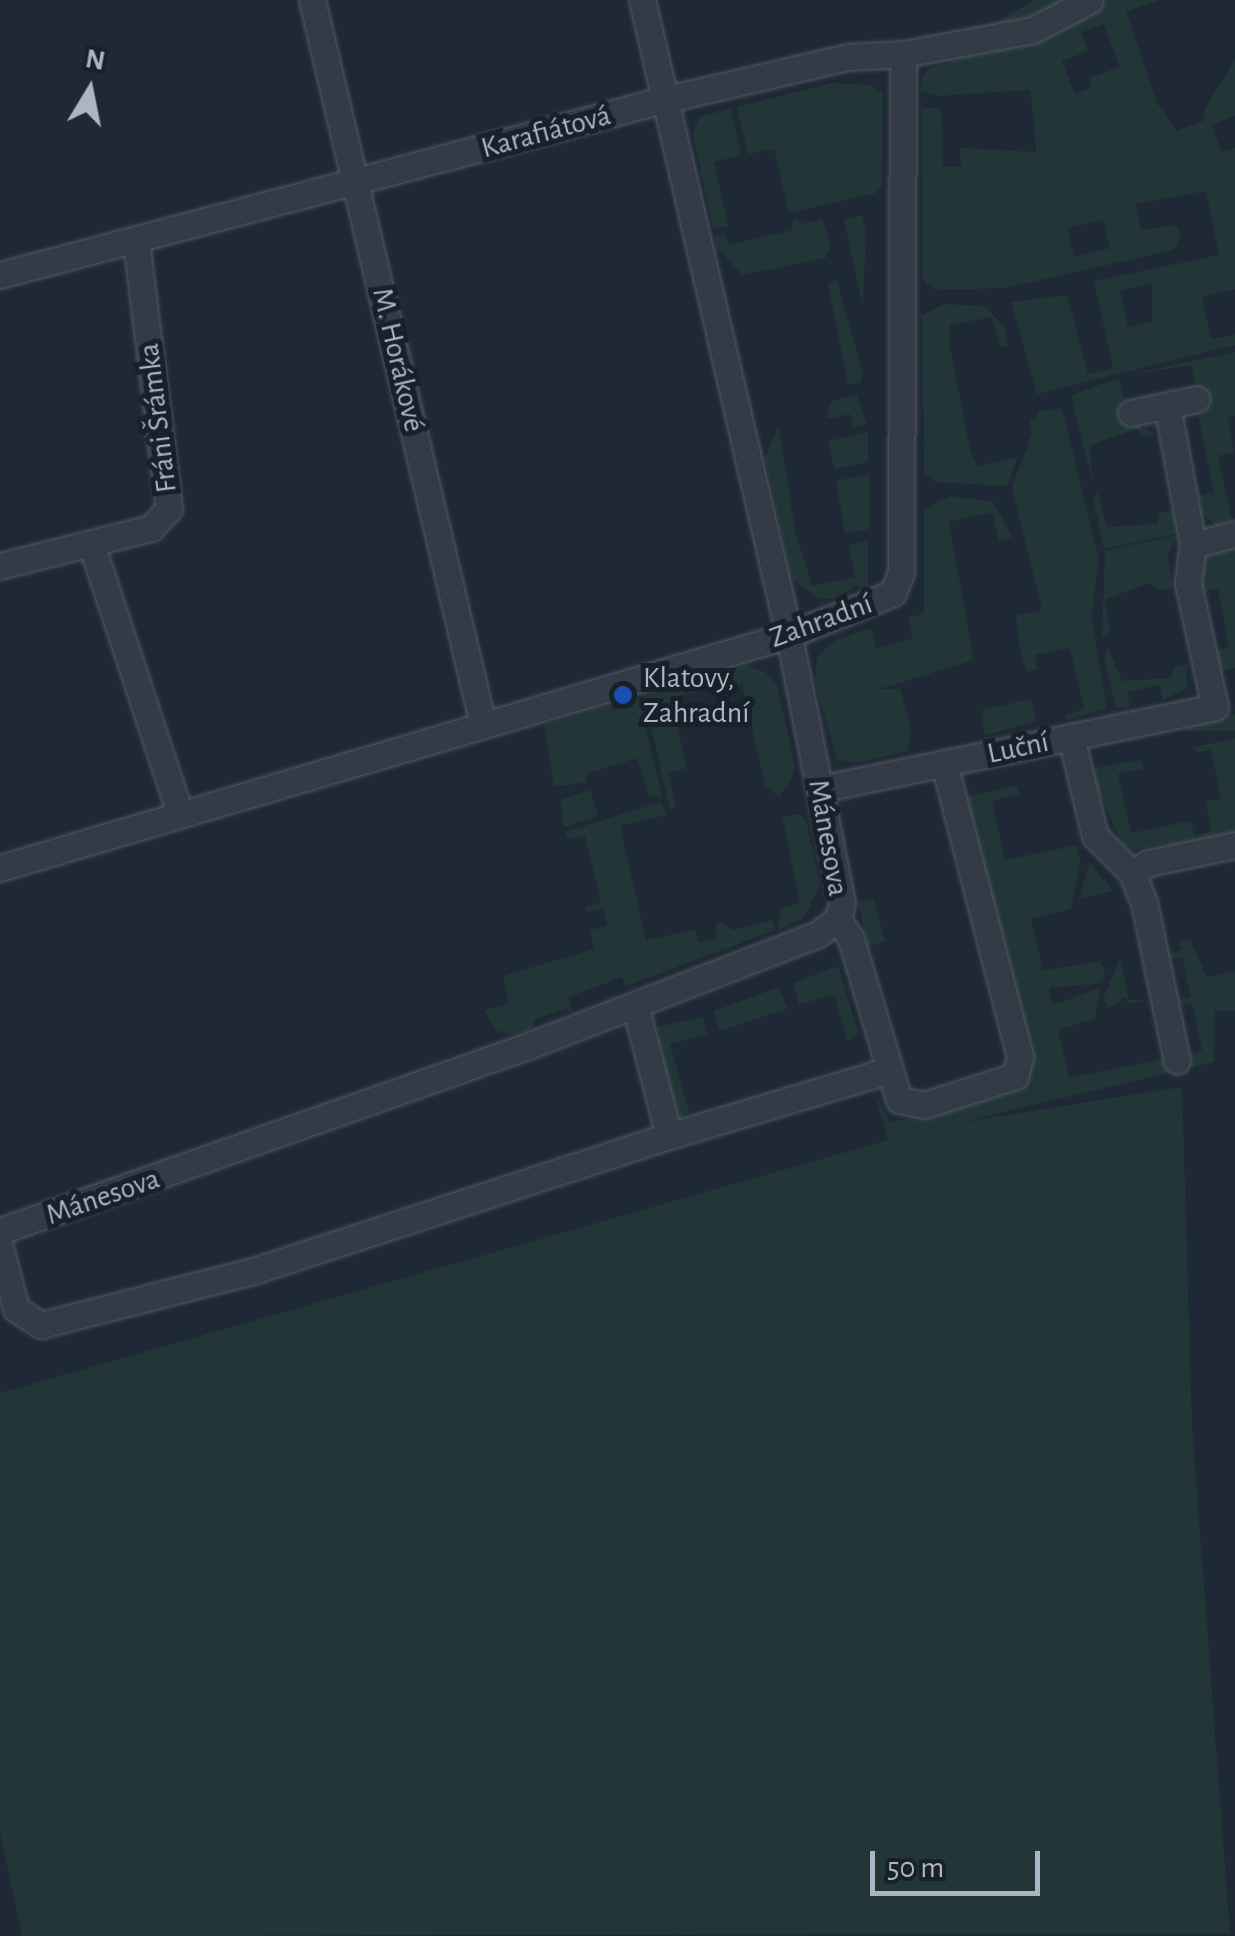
<!DOCTYPE html>
<html>
<head>
<meta charset="utf-8">
<style>
  body { margin:0 }
  #map { position:relative; width:1235px; height:1936px; overflow:hidden; background:#1f2935; font-family:"Alegreya Sans",sans-serif }
  div>[style] { position:absolute }
  .green>* { inset:0; background:#223637; transform-origin:0 0 }
  .roads { filter:drop-shadow(0 0 2px #505864) drop-shadow(0 0 2px #505864) }
  .minor>* { height:25px; margin:-12.5px; padding:0 12.5px; transform-origin:12.5px; border-radius:12.5px; background:#323b46 }
  .dots>* { width:28px; height:28px; translate:-50% -50%; box-sizing:border-box; border:5px solid #18202a; border-radius:50% }
  span { translate:-50% -50%; white-space:nowrap; text-align:center; line-height:1.15; -webkit-text-stroke:10px #18202a; paint-order:stroke }
  .street-label { font-size:30px; color:#acb5c3 }
  .poi-label { font-size:30px; color:#acb5c3 }
  .left { translate:0 -50%; text-align:left }
  .north { position:absolute; left:40px; top:40px; width:100px; height:100px; -webkit-text-stroke:8px #18202a; paint-order:stroke; rotate:10deg; font-size:28px; font-weight:700; line-height:40px; text-align:center; color:#acb5c3 }
  .north::after { content:''; display:block; margin:auto; width:35px; height:45px; background:#acb5c3; clip-path:polygon(50% 0,100% 100%,50% 72%,0 100%) }
  .scale { position:absolute; left:870px; top:1851px; width:170px; height:45px; box-sizing:border-box; border:5px solid #acb5c3; border-top:0; padding-left:12px; font-size:30px; line-height:35px; white-space:nowrap; color:#acb5c3; -webkit-text-stroke:8px #18202a; paint-order:stroke }
</style>
</head>
<body>
<div id="map">
  <div class="green">
    <i style="clip-path:polygon(1036px 0,1075px 0,1043px 15px,982px 29px)"></i>
    <i style="clip-path:polygon(evenodd,1106px 0,1159px 0,1126px 12px,1157px 103px,1176px 131px,1206px 120px,1203px 112px,1235px 59px,1235px 116px,1212px 125px,1221px 152px,1235px 148px,1235px 289px,1202px 297px,1211px 339px,1235px 335px,1235px 345px,1037px 394px,1011px 302px,1067px 295px,1088px 374px,1113px 368px,1094px 281px,1219px 255px,1206px 191px,1136px 204px,1141px 230px,1176px 225px,1181px 236px,1173px 250px,1005px 288px,936px 290px,922px 279px,922px 108px,938px 108px,942px 118px,943px 167px,961px 166px,960px 148px,1036px 152px,1034px 119px,1030px 90px,937px 96px,921px 92px,922px 78px,929px 68px,950px 63px,950px 56px,1069px 26px,1106px 0,1104px 24px,1120px 67px,1089px 78px,1092px 88px,1075px 94px,1062px 61px,1088px 51px,1081px 32px,1104px 24px,1106px 0,1103px 220px,1110px 248px,1074px 257px,1067px 228px,1103px 220px,1106px 0,1152px 284px,1152px 322px,1128px 327px,1120px 290px,1152px 284px)"></i>
    <i style="clip-path:polygon(832px 83px,871px 85px,883px 94px,882px 185px,876px 193px,789px 213px,774px 149px,748px 154px,737px 107px)"></i>
    <i style="clip-path:polygon(731px 109px,741px 155px,714px 162px,728px 226px,713px 229px,693px 135px,699px 117px)"></i>
    <i style="clip-path:polygon(862px 215px,866px 231px,863px 308px,844px 219px)"></i>
    <i style="clip-path:polygon(798px 219px,800px 224px,822px 220px,831px 246px,826px 258px,742px 275px,717px 247px,714px 236px,725px 233px,728px 245px,793px 230px,791px 221px)"></i>
    <i style="clip-path:polygon(837px 281px,863px 374px,860px 382px,848px 385px,828px 283px)"></i>
    <i style="clip-path:polygon(945px 304px,985px 306px,1004px 326px,1008px 346px,1000px 347px,992px 317px,950px 325px,949px 342px,970px 450px,978px 466px,1018px 457px,1007px 486px,936px 482px,924px 473px,922px 315px)"></i>
    <i style="clip-path:polygon(1235px 352px,1235px 416px,1228px 418px,1234px 452px,1218px 456px,1233px 525px,1217px 527px,1201px 512px,1199px 496px,1214px 492px,1198px 415px,1182px 418px,1180px 411px,1200px 404px,1191px 365px,1127px 375px)"></i>
    <i style="clip-path:polygon(1119px 378px,1130px 422px,1156px 434px,1145px 437px,1136px 429px,1090px 445px,1092px 481px,1071px 395px)"></i>
    <i style="clip-path:polygon(856px 394px,867px 424px,854px 427px,850px 414px,826px 419px,831px 402px)"></i>
    <i style="clip-path:polygon(1062px 408px,1099px 560px,1091px 617px,1107px 709px,1066px 720px,1065px 715px,1084px 709px,1070px 648px,1035px 655px,1037px 670px,1026px 672px,1020px 650px,1016px 616px,1042px 610px,1012px 487px,1032px 434px,1030px 420px,1038px 418px,1037px 412px)"></i>
    <i style="clip-path:polygon(779px 426px,795px 531px,812px 586px,855px 577px,849px 545px,868px 541px,868px 589px,861px 591px,858px 584px,835px 599px,819px 599px,792px 579px,765px 458px)"></i>
    <i style="clip-path:polygon(868px 432px,868px 462px,834px 469px,828px 441px)"></i>
    <i style="clip-path:polygon(869px 474px,869px 529px,845px 534px,836px 481px)"></i>
    <i style="clip-path:polygon(1098px 493px,1107px 527px,1157px 524px,1160px 513px,1173px 510px,1176px 534px,1104px 549px,1093px 497px)"></i>
    <i style="clip-path:polygon(950px 496px,993px 502px,1012px 537px,999px 541px,992px 512px,949px 522px,974px 660px,879px 689px,900px 689px,911px 728px,908px 751px,856px 763px,837px 760px,815px 682px,817px 657px,834px 641px,871px 628px,876px 649px,913px 638px,908px 618px,924px 613px,924px 509px)"></i>
    <i style="clip-path:polygon(1176px 536px,1168px 555px,1172px 588px,1159px 591px,1150px 583px,1105px 599px,1110px 635px,1102px 636px,1105px 550px)"></i>
    <i style="clip-path:polygon(1235px 547px,1235px 668px,1218px 672px,1212px 651px,1229px 647px,1218px 589px,1200px 592px,1199px 578px,1202px 559px)"></i>
    <i style="clip-path:polygon(1108px 647px,1122px 681px,1171px 678px,1175px 667px,1187px 664px,1187px 688px,1163px 700px,1159px 685px,1127px 692px,1130px 707px,1116px 708px,1104px 658px)"></i>
    <i style="clip-path:polygon(746px 665px,765px 672px,777px 685px,795px 766px,791px 781px,779px 797px,765px 785px,742px 685px,672px 697px,686px 768px,669px 773px,676px 807px,670px 809px,644px 695px)"></i>
    <i style="clip-path:polygon(638px 697px,662px 796px,649px 797px,637px 758px,586px 774px,588px 782px,554px 787px,544px 725px,611px 705px,613px 711px)"></i>
    <i style="clip-path:polygon(1031px 699px,1036px 721px,984px 736px,982px 710px)"></i>
    <i style="left:1235px;top:714px;width:17px;height:47px;rotate:90deg"></i>
    <i style="clip-path:polygon(1235px 739px,1235px 836px,1170px 849px,1168px 843px,1134px 850px,1122px 844px,1089px 769px,1142px 760px,1144px 768px,1118px 774px,1131px 833px,1190px 821px,1195px 835px,1211px 832px,1206px 802px,1221px 798px,1211px 750px,1196px 752px,1194px 747px)"></i>
    <i style="clip-path:polygon(1016px 786px,1019px 794px,992px 801px,1005px 860px,1077px 845px,1080px 863px,1071px 909px,1031px 919px,1043px 970px,1100px 962px,1105px 971px,1103px 983px,1049px 988px,1052px 1005px,1101px 988px,1095px 1018px,1058px 1030px,1069px 1078px,1202px 1051px,1192px 1003px,1175px 1006px,1174px 1001px,1191px 997px,1182px 957px,1165px 960px,1164px 954px,1181px 950px,1179px 942px,1190px 940px,1207px 977px,1235px 971px,1235px 1011px,1215px 1011px,1214px 1062px,957px 1123px,1182px 1087px,1192px 1426px,1230px 1933px,22px 1936px,0 1832px,0 1393px,888px 1140px,874px 1092px,890px 1123px,1010px 1090px,1019px 1083px,965px 797px)"></i>
    <i style="clip-path:polygon(590px 790px,598px 816px,564px 827px,560px 800px)"></i>
    <i style="clip-path:polygon(661px 802px,667px 815px,620px 826px,646px 940px,695px 930px,699px 943px,716px 938px,717px 921px,734px 930px,772px 920px,775px 930px,626px 986px,622px 977px,568px 997px,573px 1013px,566px 1008px,535px 1020px,532px 1029px,512px 1035px,495px 1030px,484px 1010px,509px 1004px,503px 976px,594px 949px,590px 930px,607px 926px,603px 909px,586px 912px,585px 907px,601px 902px,585px 836px,567px 839px,565px 832px)"></i>
    <i style="clip-path:polygon(781px 811px,782px 817px,799px 814px,806px 820px,820px 885px,804px 918px,778px 930px,781px 908px,800px 903px)"></i>
    <i style="clip-path:polygon(1091px 864px,1113px 891px,1079px 899px,1088px 867px)"></i>
    <i style="left:874px;top:898px;width:45px;height:17px;rotate:76deg"></i>
    <i style="clip-path:polygon(1120px 958px,1129px 1000px,1146px 1000px,1128px 1004px,1126px 997px,1108px 1008px,1103px 999px)"></i>
    <i style="clip-path:polygon(838px 966px,858px 1032px,847px 1042px,835px 995px,799px 1004px,794px 983px)"></i>
    <i style="clip-path:polygon(779px 987px,787px 1009px,719px 1031px,714px 1011px)"></i>
    <i style="clip-path:polygon(703px 1017px,707px 1034px,670px 1044px,689px 1112px,680px 1117px,654px 1041px,660px 1039px,657px 1027px)"></i>
  </div>
  <div class="roads">
    <div class="minor">
      <i style="left:312px;top:0;width:741px;rotate:76.73deg"></i>
      <i style="left:0;top:275px;width:686px;rotate:-14.79deg"></i>
      <i style="left:663px;top:100px;width:190px;rotate:-13.1deg"></i>
      <i style="left:848px;top:57px;width:55px;rotate:-3.1deg"></i>
      <i style="left:903px;top:54px;width:132px;rotate:-10.5deg"></i>
      <i style="left:1033px;top:30px;width:64px;rotate:-27.8deg"></i>
      <i style="left:1131px;top:413px;width:67px;rotate:-12deg"></i>
      <i style="left:91px;top:543px;width:285px;rotate:71.8deg"></i>
      <i style="left:1193px;top:545px;width:43px;rotate:-14.7deg"></i>
      <i style="left:0;top:566px;width:156px;rotate:-14.1deg"></i>
      <i style="left:151px;top:528px;width:26px;rotate:-47deg"></i>
      <i style="left:169px;top:509px;width:272px;rotate:-97deg"></i>
      <i style="left:1071px;top:737px;width:102px;rotate:76.4deg"></i>
      <i style="left:1095px;top:836px;width:52px;rotate:45deg"></i>
      <i style="left:1132px;top:873px;width:31px;rotate:68deg"></i>
      <i style="left:1144px;top:902px;width:162px;rotate:78.3deg"></i>
      <i style="left:820px;top:789px;width:403px;rotate:-11.7deg"></i>
      <i style="left:1215px;top:707px;width:127px;rotate:-102.3deg"></i>
      <i style="left:1188px;top:583px;width:38px;rotate:-83deg"></i>
      <i style="left:1193px;top:545px;width:142px;rotate:-100.5deg"></i>
      <i style="left:0;top:868px;width:823px;rotate:-16.45deg"></i>
      <i style="left:789px;top:635px;width:112px;rotate:-22deg"></i>
      <i style="left:893px;top:593px;width:22px;rotate:-69deg"></i>
      <i style="left:901px;top:572px;width:518px;rotate:-89.78deg"></i>
      <i style="left:1132px;top:873px;width:19px;rotate:-32deg"></i>
      <i style="left:1148px;top:863px;width:89px;rotate:-11.7deg"></i>
      <i style="left:838px;top:919px;width:24px;rotate:57deg"></i>
      <i style="left:851px;top:939px;width:168px;rotate:73.4deg"></i>
      <i style="left:899px;top:1100px;width:25px;rotate:11deg"></i>
      <i style="left:924px;top:1105px;width:96px;rotate:-17.7deg"></i>
      <i style="left:1015px;top:1076px;width:20px;rotate:-75deg"></i>
      <i style="left:1020px;top:1057px;width:304px;rotate:-104.5deg"></i>
      <i style="left:635px;top:1005px;width:135px;rotate:75.5deg"></i>
      <i style="left:669px;top:1136px;width:227px;rotate:-16.6deg"></i>
      <i style="left:0;top:1231px;width:559px;rotate:-19.31deg"></i>
      <i style="left:528px;top:1046px;width:311px;rotate:-21.1deg"></i>
      <i style="left:818px;top:934px;width:25px;rotate:-37deg"></i>
      <i style="left:838px;top:919px;width:16px;rotate:-76deg"></i>
      <i style="left:842px;top:903px;width:273px;rotate:-101.2deg"></i>
      <i style="left:789px;top:635px;width:652px;rotate:-103.03deg"></i>
      <i style="left:0;top:1247px;width:64px;rotate:75.5deg"></i>
      <i style="left:16px;top:1309px;width:30px;rotate:33deg"></i>
      <i style="left:41px;top:1325px;width:222px;rotate:-14.3deg"></i>
      <i style="left:256px;top:1270px;width:434px;rotate:-18deg"></i>
    </div>
  </div>
  <div class="dots">
    <i style="left:623px;top:695px;background:#1a4fb4"></i>
  </div>
  <div class="street-label">
    <span style="left:546px;top:132px;rotate:-15deg">Karafiátová</span>
    <span style="left:398px;top:360px;rotate:77deg">M. Horákové</span>
    <span style="left:158px;top:418px;rotate:-97deg">Fráni Šrámka</span>
    <span style="left:821px;top:621px;rotate:-20deg">Zahradní</span>
    <span style="left:1018px;top:748px;rotate:-12deg">Luční</span>
    <span style="left:828px;top:838px;rotate:80deg">Mánesova</span>
    <span style="left:103px;top:1197px;rotate:-19deg">Mánesova</span>
  </div>
  <div class="poi-label">
    <span class="left" style="left:643px;top:695px">Klatovy,<br>Zahradní</span>
  </div>
  <div class="north">N</div>
  <div class="scale">50 m</div>
</div>
</body>
</html>
